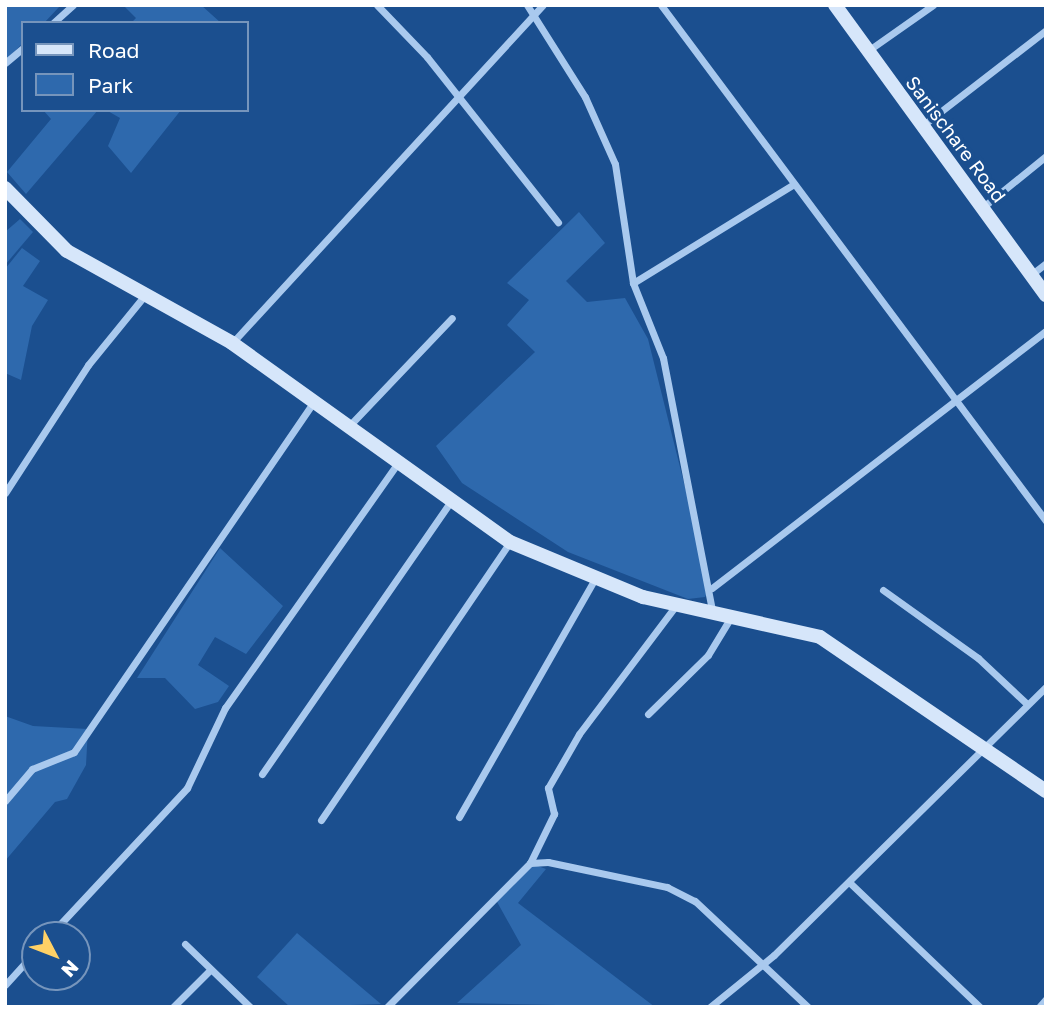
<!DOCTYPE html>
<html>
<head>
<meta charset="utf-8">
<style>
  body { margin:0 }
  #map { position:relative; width:1051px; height:1012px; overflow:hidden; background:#1b4f8f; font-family:"Golos Text",sans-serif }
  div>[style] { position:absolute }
  .green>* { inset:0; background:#2e69ad }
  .street>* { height:7px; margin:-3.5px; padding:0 3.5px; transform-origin:3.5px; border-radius:3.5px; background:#a9c9ee }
  .secondary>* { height:14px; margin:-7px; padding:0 7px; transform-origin:7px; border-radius:7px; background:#d6e6fa }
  span { translate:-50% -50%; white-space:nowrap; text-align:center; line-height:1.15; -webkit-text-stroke:7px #1b4f8f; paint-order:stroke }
  .street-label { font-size:19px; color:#fff }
  .frame { position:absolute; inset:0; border:7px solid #fff; pointer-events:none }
  .legend { position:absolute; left:21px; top:21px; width:228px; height:91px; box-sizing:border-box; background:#1b4f8f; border:2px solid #7695bc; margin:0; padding:9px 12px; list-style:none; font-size:21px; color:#fff }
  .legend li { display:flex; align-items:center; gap:14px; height:35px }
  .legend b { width:35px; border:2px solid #7695bc }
  .north { position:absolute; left:21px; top:921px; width:70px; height:70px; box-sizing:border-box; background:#1b4f8f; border:2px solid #7695bc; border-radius:50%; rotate:132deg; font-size:19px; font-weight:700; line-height:28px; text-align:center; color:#fff }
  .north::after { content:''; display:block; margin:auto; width:24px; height:32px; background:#ffd166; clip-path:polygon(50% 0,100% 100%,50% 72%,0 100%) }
</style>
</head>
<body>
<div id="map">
  <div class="green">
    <i style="clip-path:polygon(5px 5px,60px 6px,44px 23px,23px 23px,23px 43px,5px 61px)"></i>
    <i style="clip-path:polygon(123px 5px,201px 5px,221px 23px,131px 23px,136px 18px)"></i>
    <i style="clip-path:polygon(43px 110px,98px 110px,26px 194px,7px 172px,51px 119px)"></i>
    <i style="clip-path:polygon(106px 110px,181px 110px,131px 173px,108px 146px,120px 118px)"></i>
    <i style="clip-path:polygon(579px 212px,605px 243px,566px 281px,587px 302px,625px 298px,648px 339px,710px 587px,705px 597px,688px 599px,568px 552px,462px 483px,436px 446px,535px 352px,507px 325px,529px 300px,507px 283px)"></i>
    <i style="clip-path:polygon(20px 219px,33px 232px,5px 265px,5px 232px)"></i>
    <i style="clip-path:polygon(22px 248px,40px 261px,23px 286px,48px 300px,32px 326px,21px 380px,5px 373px,5px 269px)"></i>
    <i style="clip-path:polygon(220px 548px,283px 606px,246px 654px,215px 637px,198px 665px,229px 686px,218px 702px,195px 709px,165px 678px,137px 678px)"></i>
    <i style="clip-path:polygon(5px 716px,33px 726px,88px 729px,86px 765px,67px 799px,55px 802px,5px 861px)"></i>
    <i style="clip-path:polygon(530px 863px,546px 869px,518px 903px,655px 1007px,457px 1003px,521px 945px,496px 900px)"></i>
    <i style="clip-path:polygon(297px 933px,381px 1004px,290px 1007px,257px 977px)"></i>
  </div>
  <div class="street">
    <i style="left:377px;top:5px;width:72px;rotate:46.1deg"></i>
    <i style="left:427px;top:57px;width:211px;rotate:51.6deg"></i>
    <i style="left:527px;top:5px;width:109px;rotate:57.8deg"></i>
    <i style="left:585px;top:97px;width:73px;rotate:65.9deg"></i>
    <i style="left:615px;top:164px;width:120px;rotate:81.4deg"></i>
    <i style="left:633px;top:283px;width:81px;rotate:68.2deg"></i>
    <i style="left:663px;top:358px;width:257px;rotate:79deg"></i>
    <i style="left:661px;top:5px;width:644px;rotate:53.27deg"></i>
    <i style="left:53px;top:23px;width:27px;rotate:-42deg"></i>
    <i style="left:869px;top:50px;width:78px;rotate:-35.1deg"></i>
    <i style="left:5px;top:63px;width:23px;rotate:-40deg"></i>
    <i style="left:922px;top:126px;width:157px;rotate:-37.7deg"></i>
    <i style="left:983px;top:207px;width:81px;rotate:-39deg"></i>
    <i style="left:1032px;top:274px;width:18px;rotate:-38deg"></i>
    <i style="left:633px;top:283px;width:189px;rotate:-31.6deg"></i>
    <i style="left:232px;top:343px;width:459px;rotate:-47.4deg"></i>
    <i style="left:349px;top:426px;width:149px;rotate:-46.4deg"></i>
    <i style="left:5px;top:493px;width:153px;rotate:-57deg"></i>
    <i style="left:88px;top:365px;width:89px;rotate:-50.9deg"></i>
    <i style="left:712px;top:588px;width:421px;rotate:-37.6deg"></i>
    <i style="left:883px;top:590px;width:117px;rotate:35.6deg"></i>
    <i style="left:978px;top:658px;width:67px;rotate:43.2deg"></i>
    <i style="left:648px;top:714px;width:84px;rotate:-44.5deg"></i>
    <i style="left:708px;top:655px;width:44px;rotate:-58.8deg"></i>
    <i style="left:262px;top:774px;width:328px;rotate:-55.3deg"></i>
    <i style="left:5px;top:801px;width:42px;rotate:-49.8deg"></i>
    <i style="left:32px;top:769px;width:45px;rotate:-22deg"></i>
    <i style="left:74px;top:752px;width:425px;rotate:-55.6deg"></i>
    <i style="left:459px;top:817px;width:273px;rotate:-60.3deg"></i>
    <i style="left:321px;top:820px;width:336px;rotate:-55.8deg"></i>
    <i style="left:530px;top:863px;width:55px;rotate:-63.9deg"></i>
    <i style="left:554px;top:814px;width:27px;rotate:-103deg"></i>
    <i style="left:548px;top:788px;width:62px;rotate:-60.1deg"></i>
    <i style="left:579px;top:734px;width:163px;rotate:-53deg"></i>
    <i style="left:849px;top:882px;width:181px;rotate:43.7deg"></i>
    <i style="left:50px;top:935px;width:201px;rotate:-47deg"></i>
    <i style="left:187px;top:788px;width:89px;rotate:-64.6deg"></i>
    <i style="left:225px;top:708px;width:300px;rotate:-54.8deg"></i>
    <i style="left:185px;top:944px;width:91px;rotate:44.1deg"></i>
    <i style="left:5px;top:985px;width:45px;rotate:-47.7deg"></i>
    <i style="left:173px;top:1007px;width:52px;rotate:-45deg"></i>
    <i style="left:387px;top:1007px;width:203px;rotate:-45.2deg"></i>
    <i style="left:530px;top:863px;width:18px;rotate:-3deg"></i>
    <i style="left:548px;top:862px;width:122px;rotate:11.9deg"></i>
    <i style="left:667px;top:887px;width:31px;rotate:27deg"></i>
    <i style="left:695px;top:901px;width:155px;rotate:43.2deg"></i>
    <i style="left:710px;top:1007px;width:82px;rotate:-39.1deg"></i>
    <i style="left:774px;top:955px;width:382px;rotate:-44.6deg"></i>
    <i style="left:1039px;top:1007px;width:11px;rotate:-49deg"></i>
  </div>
  <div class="secondary">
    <i style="left:835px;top:5px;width:359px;rotate:54deg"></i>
    <i style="left:5px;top:188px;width:88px;rotate:45.5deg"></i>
    <i style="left:67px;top:251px;width:189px;rotate:29.1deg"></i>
    <i style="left:232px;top:343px;width:342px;rotate:35.6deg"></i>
    <i style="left:510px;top:542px;width:144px;rotate:22.5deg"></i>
    <i style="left:643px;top:597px;width:181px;rotate:12.7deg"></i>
    <i style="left:820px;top:637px;width:273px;rotate:34.3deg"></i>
  </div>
  <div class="street-label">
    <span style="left:956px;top:139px;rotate:53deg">Sanischare Road</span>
  </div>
  <div class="frame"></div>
  <ul class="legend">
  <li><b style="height:9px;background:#d6e6fa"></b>Road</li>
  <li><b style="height:19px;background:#2e69ad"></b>Park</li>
  </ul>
  <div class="north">N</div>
</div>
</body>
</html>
